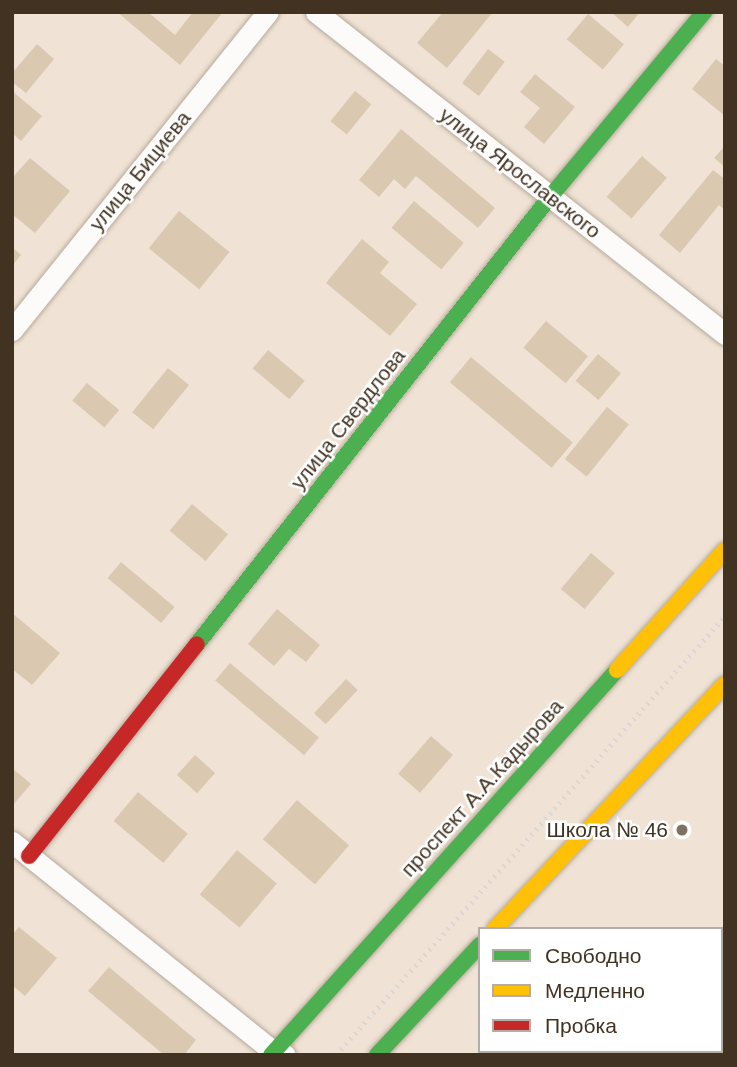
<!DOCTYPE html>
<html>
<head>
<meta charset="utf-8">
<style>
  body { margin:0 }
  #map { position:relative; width:737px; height:1067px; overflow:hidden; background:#f0e3d5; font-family:Helvetica,sans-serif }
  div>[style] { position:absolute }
  .building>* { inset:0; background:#dbc8b0; transform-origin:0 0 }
  .path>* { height:4.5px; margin-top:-2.25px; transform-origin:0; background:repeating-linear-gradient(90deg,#dcd7d3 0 2px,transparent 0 7px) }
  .roads { filter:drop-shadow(0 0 2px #b7aa9c) drop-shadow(0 0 2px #b7aa9c) }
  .lane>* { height:10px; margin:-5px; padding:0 5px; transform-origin:5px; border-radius:5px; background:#fdfbf9 }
  .street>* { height:21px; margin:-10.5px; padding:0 10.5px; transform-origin:10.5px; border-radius:10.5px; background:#fdfbf9 }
  .fast>* { height:16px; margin:-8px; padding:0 8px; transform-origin:8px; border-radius:8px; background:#4caf50 }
  .slow>* { height:16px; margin:-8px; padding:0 8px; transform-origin:8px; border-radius:8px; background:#ffc107 }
  .jam>* { height:16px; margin:-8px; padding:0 8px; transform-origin:8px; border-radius:8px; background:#c62828 }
  .dots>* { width:19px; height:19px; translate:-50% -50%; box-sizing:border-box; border:4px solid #fff; border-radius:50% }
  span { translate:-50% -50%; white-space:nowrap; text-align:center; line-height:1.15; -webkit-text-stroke:5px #fff; paint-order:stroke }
  .street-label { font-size:21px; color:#423221 }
  .poi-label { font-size:21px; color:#423221 }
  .right { translate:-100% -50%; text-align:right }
  .frame { position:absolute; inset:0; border:14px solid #423221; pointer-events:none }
  .legend { position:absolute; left:478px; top:927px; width:245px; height:126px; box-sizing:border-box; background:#fff; border:2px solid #b3ada6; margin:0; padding:9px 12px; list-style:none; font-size:21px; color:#423221 }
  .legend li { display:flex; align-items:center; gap:14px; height:35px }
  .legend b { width:35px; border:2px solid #b3ada6 }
</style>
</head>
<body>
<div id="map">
  <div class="building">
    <i style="clip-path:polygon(117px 12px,148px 12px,175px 35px,193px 12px,223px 12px,180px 65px)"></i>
    <i style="clip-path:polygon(443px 12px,493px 12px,447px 68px,417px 43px)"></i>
    <i style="clip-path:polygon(611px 12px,640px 12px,628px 27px)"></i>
    <i style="left:588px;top:14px;width:47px;height:33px;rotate:40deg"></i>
    <i style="clip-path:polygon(37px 44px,54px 59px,26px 93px,12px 82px,12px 73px)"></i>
    <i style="left:488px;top:49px;width:21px;height:43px;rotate:37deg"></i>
    <i style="clip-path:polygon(716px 59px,725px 66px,725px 116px,692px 89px)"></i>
    <i style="clip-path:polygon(535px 74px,575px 107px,544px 144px,524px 127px,540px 108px,520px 92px)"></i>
    <i style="clip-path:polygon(12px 91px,42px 116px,21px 141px,12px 133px)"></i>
    <i style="left:355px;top:91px;width:21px;height:39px;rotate:39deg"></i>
    <i style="clip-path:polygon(401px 129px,495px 208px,478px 228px,416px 176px,405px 189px,394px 179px,379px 197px,359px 180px)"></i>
    <i style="clip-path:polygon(725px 146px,725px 167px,714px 158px)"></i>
    <i style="left:642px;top:156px;width:33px;height:54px;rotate:41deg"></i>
    <i style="clip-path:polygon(30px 158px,70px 191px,35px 233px,12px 214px,12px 178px)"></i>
    <i style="clip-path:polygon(713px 170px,725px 179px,725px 210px,719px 205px,680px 253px,659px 235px)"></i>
    <i style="left:414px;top:201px;width:65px;height:35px;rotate:40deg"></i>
    <i style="left:179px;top:211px;width:65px;height:48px;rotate:39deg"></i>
    <i style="clip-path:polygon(362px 239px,389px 262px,380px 273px,417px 304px,390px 336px,326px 283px)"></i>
    <i style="clip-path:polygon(12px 247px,21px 255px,12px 266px)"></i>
    <i style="left:546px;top:321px;width:55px;height:35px;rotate:40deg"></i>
    <i style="left:268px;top:350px;width:48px;height:24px;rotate:40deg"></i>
    <i style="left:598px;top:354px;width:30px;height:35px;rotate:40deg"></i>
    <i style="left:471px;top:357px;width:133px;height:33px;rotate:40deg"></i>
    <i style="left:168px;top:368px;width:27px;height:57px;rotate:39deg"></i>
    <i style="left:87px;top:383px;width:42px;height:23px;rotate:40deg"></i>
    <i style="left:607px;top:407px;width:28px;height:67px;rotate:39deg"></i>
    <i style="left:192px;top:504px;width:47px;height:35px;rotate:40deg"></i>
    <i style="left:591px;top:553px;width:31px;height:47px;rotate:40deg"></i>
    <i style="left:121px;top:562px;width:70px;height:21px;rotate:40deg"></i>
    <i style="clip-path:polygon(277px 609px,320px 645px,306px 662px,289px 649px,274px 666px,248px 644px)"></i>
    <i style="clip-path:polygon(12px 613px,60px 653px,32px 685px,12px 669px)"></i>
    <i style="left:230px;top:663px;width:116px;height:23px;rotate:40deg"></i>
    <i style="left:346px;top:679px;width:16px;height:47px;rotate:43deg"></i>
    <i style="left:431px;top:736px;width:29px;height:50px;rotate:41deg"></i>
    <i style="left:195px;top:755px;width:27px;height:27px;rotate:42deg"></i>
    <i style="clip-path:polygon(12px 768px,31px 784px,12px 806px)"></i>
    <i style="left:138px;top:792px;width:65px;height:38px;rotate:40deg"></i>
    <i style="left:297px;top:800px;width:69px;height:52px;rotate:41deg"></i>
    <i style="left:237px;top:850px;width:52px;height:58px;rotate:40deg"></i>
    <i style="clip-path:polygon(19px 927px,57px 958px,25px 996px,12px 985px,12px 935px)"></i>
    <i style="clip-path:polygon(725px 964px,725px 1055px,671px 1055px,667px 1051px,721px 1051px)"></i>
    <i style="clip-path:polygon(109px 967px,196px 1040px,184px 1055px,164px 1055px,88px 991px)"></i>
  </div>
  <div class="path">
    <i style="left:336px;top:1055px;width:587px;rotate:-48.46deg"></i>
  </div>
  <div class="roads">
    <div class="lane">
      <i style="left:617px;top:1051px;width:6px;rotate:45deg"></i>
    </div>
    <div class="street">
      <i style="left:316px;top:12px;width:521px;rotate:38.21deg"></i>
      <i style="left:12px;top:330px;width:408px;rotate:-51.2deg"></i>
      <i style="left:12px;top:842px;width:336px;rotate:38.7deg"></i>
      <i style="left:274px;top:1052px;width:11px;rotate:15deg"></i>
    </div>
    <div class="fast">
      <i style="left:197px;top:644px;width:570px;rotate:-51.7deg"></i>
      <i style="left:550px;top:197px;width:241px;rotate:-50.2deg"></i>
      <i style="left:271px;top:1055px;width:518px;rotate:-48.05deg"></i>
      <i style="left:377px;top:1055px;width:151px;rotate:-46.9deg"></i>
    </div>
    <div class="slow">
      <i style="left:617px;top:670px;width:161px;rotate:-48deg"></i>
      <i style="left:495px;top:929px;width:336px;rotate:-46.8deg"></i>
    </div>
    <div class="jam">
      <i style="left:29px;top:856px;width:270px;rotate:-51.6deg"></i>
    </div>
  </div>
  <div class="dots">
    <i style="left:682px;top:830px;background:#7f7060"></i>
  </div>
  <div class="street-label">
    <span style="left:140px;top:171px;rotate:-51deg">улица Бициева</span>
    <span style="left:520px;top:173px;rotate:38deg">улица Ярославского</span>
    <span style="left:348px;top:419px;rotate:-52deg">улица Свердлова</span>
    <span style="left:482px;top:788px;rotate:-48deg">проспект А.А.Кадырова</span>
  </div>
  <div class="poi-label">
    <span class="right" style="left:668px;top:830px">Школа № 46</span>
  </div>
  <div class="frame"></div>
  <ul class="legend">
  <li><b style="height:9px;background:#4caf50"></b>Свободно</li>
  <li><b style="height:9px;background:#ffc107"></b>Медленно</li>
  <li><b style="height:9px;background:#c62828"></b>Пробка</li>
  </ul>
</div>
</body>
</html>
